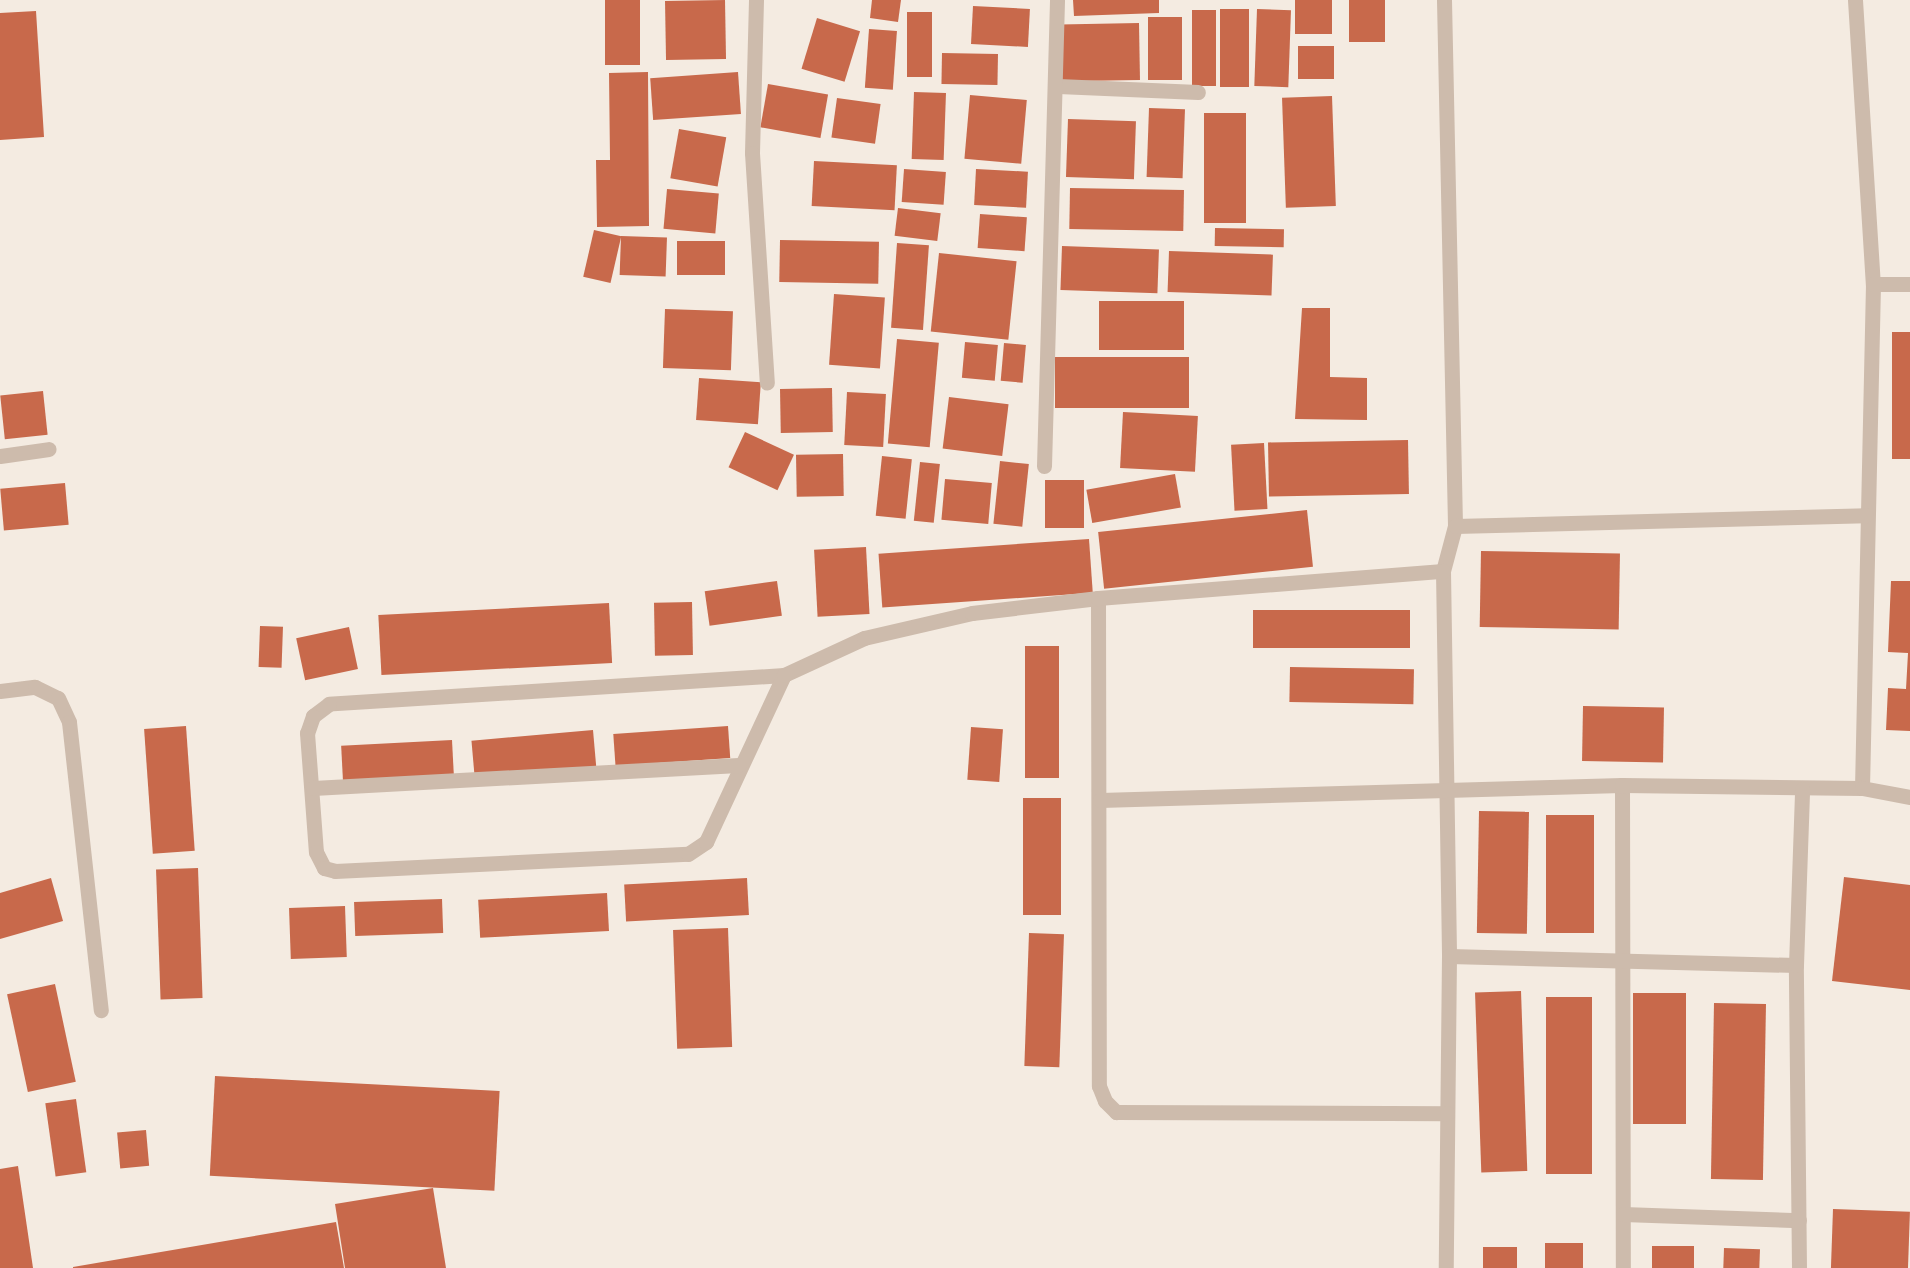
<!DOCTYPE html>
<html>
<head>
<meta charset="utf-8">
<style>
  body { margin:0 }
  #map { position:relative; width:1910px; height:1268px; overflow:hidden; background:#f4ebe1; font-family:Roboto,sans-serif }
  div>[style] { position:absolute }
  .building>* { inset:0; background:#c8694b; transform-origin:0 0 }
  .lane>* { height:15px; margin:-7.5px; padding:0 7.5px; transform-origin:7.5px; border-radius:7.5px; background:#cdbbac }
  .street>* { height:15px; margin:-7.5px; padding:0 7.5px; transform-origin:7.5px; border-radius:7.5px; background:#cdbbac }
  span { translate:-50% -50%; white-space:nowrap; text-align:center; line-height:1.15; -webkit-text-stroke:6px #fbf5ee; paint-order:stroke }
</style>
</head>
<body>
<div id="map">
  <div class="building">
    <i style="left:605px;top:0;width:35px;height:65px"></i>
    <i style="left:725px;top:0;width:59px;height:60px;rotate:89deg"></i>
    <i style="clip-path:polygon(872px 0,901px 0,898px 22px,870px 18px)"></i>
    <i style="clip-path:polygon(1073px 0,1159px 0,1159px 13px,1074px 16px)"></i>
    <i style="left:1295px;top:0;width:37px;height:34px"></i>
    <i style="left:1349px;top:0;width:36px;height:42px"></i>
    <i style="left:973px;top:6px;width:57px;height:38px;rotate:3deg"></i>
    <i style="left:1220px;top:9px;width:29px;height:78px"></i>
    <i style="left:1257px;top:9px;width:34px;height:77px;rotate:2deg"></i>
    <i style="left:1192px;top:10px;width:24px;height:76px"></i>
    <i style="clip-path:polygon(36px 11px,44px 137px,0 140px,0 13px)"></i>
    <i style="left:907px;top:12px;width:25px;height:65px"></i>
    <i style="left:1148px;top:17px;width:34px;height:63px"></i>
    <i style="left:817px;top:18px;width:45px;height:53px;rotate:17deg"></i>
    <i style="left:1139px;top:23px;width:57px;height:79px;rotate:89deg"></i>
    <i style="left:869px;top:29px;width:28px;height:59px;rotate:4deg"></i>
    <i style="left:1298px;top:46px;width:36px;height:33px"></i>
    <i style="left:942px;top:53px;width:56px;height:31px;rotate:1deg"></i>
    <i style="clip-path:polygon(648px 72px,649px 226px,597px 227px,596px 160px,610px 160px,609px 73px)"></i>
    <i style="left:738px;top:72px;width:42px;height:88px;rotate:86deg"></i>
    <i style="left:768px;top:84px;width:61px;height:44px;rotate:10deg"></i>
    <i style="left:914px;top:92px;width:32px;height:67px;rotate:2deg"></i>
    <i style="left:970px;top:95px;width:57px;height:64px;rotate:5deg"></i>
    <i style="left:1332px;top:96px;width:110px;height:50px;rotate:88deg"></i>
    <i style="left:837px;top:98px;width:44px;height:40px;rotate:8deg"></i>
    <i style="left:1149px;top:108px;width:36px;height:69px;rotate:2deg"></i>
    <i style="left:1204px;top:113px;width:42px;height:110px"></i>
    <i style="left:1068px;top:119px;width:68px;height:58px;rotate:2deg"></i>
    <i style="left:679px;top:129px;width:48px;height:50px;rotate:10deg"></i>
    <i style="left:814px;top:161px;width:83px;height:45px;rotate:3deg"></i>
    <i style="left:904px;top:169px;width:42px;height:33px;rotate:4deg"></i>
    <i style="left:976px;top:169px;width:52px;height:36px;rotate:3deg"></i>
    <i style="left:1070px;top:188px;width:114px;height:41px;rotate:1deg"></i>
    <i style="left:667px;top:189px;width:52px;height:40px;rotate:5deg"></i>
    <i style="left:898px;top:208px;width:43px;height:28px;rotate:7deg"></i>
    <i style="left:980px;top:214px;width:47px;height:34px;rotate:4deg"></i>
    <i style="left:1215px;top:228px;width:69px;height:18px;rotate:1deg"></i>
    <i style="left:594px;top:230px;width:28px;height:48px;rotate:13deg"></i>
    <i style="left:621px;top:236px;width:46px;height:39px;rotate:2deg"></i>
    <i style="left:780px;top:240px;width:99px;height:42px;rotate:1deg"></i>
    <i style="left:677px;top:241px;width:48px;height:34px"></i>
    <i style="left:897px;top:243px;width:32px;height:85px;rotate:4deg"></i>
    <i style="left:1062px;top:246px;width:97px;height:44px;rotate:2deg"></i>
    <i style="left:1169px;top:251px;width:104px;height:41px;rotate:2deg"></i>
    <i style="left:939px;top:253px;width:78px;height:79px;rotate:6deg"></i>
    <i style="left:834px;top:294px;width:51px;height:71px;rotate:4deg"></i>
    <i style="left:1099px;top:301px;width:85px;height:49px"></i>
    <i style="clip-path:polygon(1302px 308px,1330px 308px,1330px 377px,1367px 378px,1367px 420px,1295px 419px)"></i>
    <i style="left:665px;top:309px;width:68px;height:59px;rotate:2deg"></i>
    <i style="left:1892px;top:332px;width:18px;height:127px"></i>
    <i style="left:897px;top:339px;width:42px;height:105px;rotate:5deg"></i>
    <i style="left:965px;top:342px;width:33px;height:36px;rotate:5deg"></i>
    <i style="left:1004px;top:343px;width:22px;height:38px;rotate:5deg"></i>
    <i style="left:1189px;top:357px;width:51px;height:134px;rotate:90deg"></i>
    <i style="left:699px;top:378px;width:62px;height:42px;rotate:4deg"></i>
    <i style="left:832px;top:388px;width:44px;height:52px;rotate:89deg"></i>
    <i style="left:43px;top:391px;width:44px;height:43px;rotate:84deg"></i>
    <i style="left:847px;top:392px;width:39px;height:53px;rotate:3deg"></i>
    <i style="left:949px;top:397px;width:60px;height:52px;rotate:7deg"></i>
    <i style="left:1123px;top:412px;width:75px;height:56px;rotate:3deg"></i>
    <i style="left:745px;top:432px;width:54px;height:39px;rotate:25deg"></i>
    <i style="left:1408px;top:440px;width:54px;height:140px;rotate:89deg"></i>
    <i style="left:1264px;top:443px;width:66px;height:33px;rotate:87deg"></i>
    <i style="left:843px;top:454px;width:42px;height:47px;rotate:89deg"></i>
    <i style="left:882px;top:456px;width:30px;height:60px;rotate:6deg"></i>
    <i style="left:1000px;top:461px;width:29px;height:63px;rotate:6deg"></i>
    <i style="left:920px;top:462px;width:20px;height:59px;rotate:6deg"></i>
    <i style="left:1175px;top:474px;width:34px;height:90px;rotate:80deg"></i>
    <i style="left:945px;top:479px;width:47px;height:41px;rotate:5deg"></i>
    <i style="left:1045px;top:480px;width:39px;height:48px"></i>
    <i style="left:65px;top:483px;width:42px;height:65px;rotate:85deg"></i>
    <i style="left:1307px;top:510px;width:57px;height:210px;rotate:84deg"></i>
    <i style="left:1089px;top:539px;width:54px;height:211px;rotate:86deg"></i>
    <i style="left:866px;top:547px;width:67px;height:52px;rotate:87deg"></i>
    <i style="left:1481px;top:551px;width:139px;height:76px;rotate:1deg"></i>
    <i style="left:777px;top:581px;width:35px;height:73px;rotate:82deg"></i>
    <i style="clip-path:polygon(1891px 581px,1910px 581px,1910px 731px,1886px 730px,1888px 688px,1906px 689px,1908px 653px,1888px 652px)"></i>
    <i style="left:692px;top:602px;width:53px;height:38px;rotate:89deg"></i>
    <i style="left:609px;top:603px;width:60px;height:231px;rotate:87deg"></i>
    <i style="left:1253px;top:610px;width:157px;height:38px"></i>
    <i style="left:260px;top:626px;width:23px;height:41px;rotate:2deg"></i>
    <i style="left:349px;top:627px;width:43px;height:54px;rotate:78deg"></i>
    <i style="left:1025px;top:646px;width:34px;height:132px"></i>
    <i style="left:1290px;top:667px;width:124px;height:35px;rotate:1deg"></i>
    <i style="left:1583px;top:706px;width:81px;height:55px;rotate:1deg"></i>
    <i style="left:186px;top:726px;width:125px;height:42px;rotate:86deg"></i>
    <i style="left:728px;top:726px;width:32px;height:115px;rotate:86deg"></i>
    <i style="left:971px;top:727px;width:32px;height:53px;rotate:4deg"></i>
    <i style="left:593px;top:730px;width:38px;height:122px;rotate:85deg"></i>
    <i style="left:452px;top:740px;width:37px;height:111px;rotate:87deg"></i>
    <i style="left:1061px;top:798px;width:117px;height:38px;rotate:90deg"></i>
    <i style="left:1479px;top:811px;width:50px;height:122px;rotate:1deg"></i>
    <i style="left:1546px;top:815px;width:48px;height:118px"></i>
    <i style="left:198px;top:868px;width:130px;height:42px;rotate:88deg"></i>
    <i style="clip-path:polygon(1844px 877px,1910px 885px,1910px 990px,1832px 981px)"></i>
    <i style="clip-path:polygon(51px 878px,63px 921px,0 939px,0 893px)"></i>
    <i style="left:747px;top:878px;width:37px;height:123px;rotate:87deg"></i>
    <i style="left:607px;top:893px;width:38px;height:129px;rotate:87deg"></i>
    <i style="left:442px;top:899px;width:34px;height:88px;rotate:88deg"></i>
    <i style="left:345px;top:906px;width:51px;height:56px;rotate:88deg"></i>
    <i style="left:728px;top:928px;width:119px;height:55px;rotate:88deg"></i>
    <i style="left:1029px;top:933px;width:35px;height:133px;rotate:2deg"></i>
    <i style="left:55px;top:984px;width:100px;height:49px;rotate:78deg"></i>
    <i style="left:1521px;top:991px;width:180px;height:46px;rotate:88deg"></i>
    <i style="left:1633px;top:993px;width:53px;height:131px"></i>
    <i style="left:1546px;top:997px;width:46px;height:177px"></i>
    <i style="left:1714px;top:1003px;width:52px;height:176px;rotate:1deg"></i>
    <i style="left:215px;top:1076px;width:285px;height:100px;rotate:3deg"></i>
    <i style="left:76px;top:1099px;width:74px;height:31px;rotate:82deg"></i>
    <i style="left:146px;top:1130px;width:36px;height:29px;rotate:85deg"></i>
    <i style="clip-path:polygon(18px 1166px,33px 1268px,0 1268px,0 1169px)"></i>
    <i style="clip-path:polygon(433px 1188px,446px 1268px,345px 1268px,335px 1204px)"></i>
    <i style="left:1833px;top:1209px;width:77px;height:59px;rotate:2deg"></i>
    <i style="clip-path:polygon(336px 1222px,344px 1268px,73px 1268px,73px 1267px)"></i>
    <i style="left:1545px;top:1243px;width:38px;height:25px"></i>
    <i style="left:1652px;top:1246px;width:42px;height:22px"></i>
    <i style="left:1483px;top:1247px;width:34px;height:21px"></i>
    <i style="left:1724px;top:1248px;width:36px;height:20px;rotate:2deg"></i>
  </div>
  <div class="lane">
    <i style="left:0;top:456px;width:49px;rotate:-8.1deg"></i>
    <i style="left:0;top:691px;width:35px;rotate:-7deg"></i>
    <i style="left:35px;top:687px;width:25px;rotate:26deg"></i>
    <i style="left:58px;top:698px;width:26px;rotate:65deg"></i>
    <i style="left:69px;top:722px;width:290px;rotate:83.7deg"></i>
  </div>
  <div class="street">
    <i style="left:756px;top:0;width:153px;rotate:91.5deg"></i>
    <i style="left:752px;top:153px;width:230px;rotate:86.3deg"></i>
    <i style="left:1444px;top:0;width:526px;rotate:88.8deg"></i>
    <i style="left:1455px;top:526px;width:47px;rotate:104.9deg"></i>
    <i style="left:1443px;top:571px;width:385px;rotate:89.1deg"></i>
    <i style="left:1449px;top:956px;width:312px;rotate:90.6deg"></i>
    <i style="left:1855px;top:0;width:285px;rotate:86.4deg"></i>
    <i style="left:1873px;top:284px;width:504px;rotate:91.25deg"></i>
    <i style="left:1058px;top:86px;width:140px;rotate:2.5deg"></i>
    <i style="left:1873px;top:284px;width:37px"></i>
    <i style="left:1044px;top:466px;width:466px;rotate:-88.4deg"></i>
    <i style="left:1455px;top:526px;width:411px;rotate:-1.5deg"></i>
    <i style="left:1098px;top:598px;width:488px;rotate:89.9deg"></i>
    <i style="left:1099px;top:1086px;width:16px;rotate:68deg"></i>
    <i style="left:1105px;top:1101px;width:16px;rotate:45deg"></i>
    <i style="left:1116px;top:1112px;width:331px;rotate:0.2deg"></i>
    <i style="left:784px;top:675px;width:456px;rotate:176.4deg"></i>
    <i style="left:329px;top:704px;width:20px;rotate:143deg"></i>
    <i style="left:313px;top:716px;width:18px;rotate:109deg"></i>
    <i style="left:307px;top:733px;width:119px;rotate:85.7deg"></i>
    <i style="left:316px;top:852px;width:18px;rotate:63deg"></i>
    <i style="left:324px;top:868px;width:11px;rotate:15deg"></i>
    <i style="left:335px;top:871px;width:353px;rotate:-2.8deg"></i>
    <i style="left:688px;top:854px;width:22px;rotate:-34deg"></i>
    <i style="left:706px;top:842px;width:184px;rotate:-65deg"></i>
    <i style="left:784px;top:675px;width:88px;rotate:-24.8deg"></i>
    <i style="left:864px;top:638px;width:111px;rotate:-13deg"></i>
    <i style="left:972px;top:613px;width:127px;rotate:-6.8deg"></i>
    <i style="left:1098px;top:598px;width:346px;rotate:-4.5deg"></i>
    <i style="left:1622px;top:785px;width:483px;rotate:89.9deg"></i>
    <i style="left:313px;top:788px;width:426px;rotate:-3.1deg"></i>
    <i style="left:1100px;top:800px;width:522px;rotate:-1.65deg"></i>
    <i style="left:1622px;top:785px;width:240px;rotate:0.7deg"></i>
    <i style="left:1862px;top:788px;width:49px;rotate:10.6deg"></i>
    <i style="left:1449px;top:956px;width:347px;rotate:1.5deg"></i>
    <i style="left:1623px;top:1214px;width:176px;rotate:2deg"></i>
    <i style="left:1799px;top:1268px;width:303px;rotate:-90.6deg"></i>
    <i style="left:1796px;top:965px;width:176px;rotate:-88deg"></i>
  </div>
</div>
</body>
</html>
